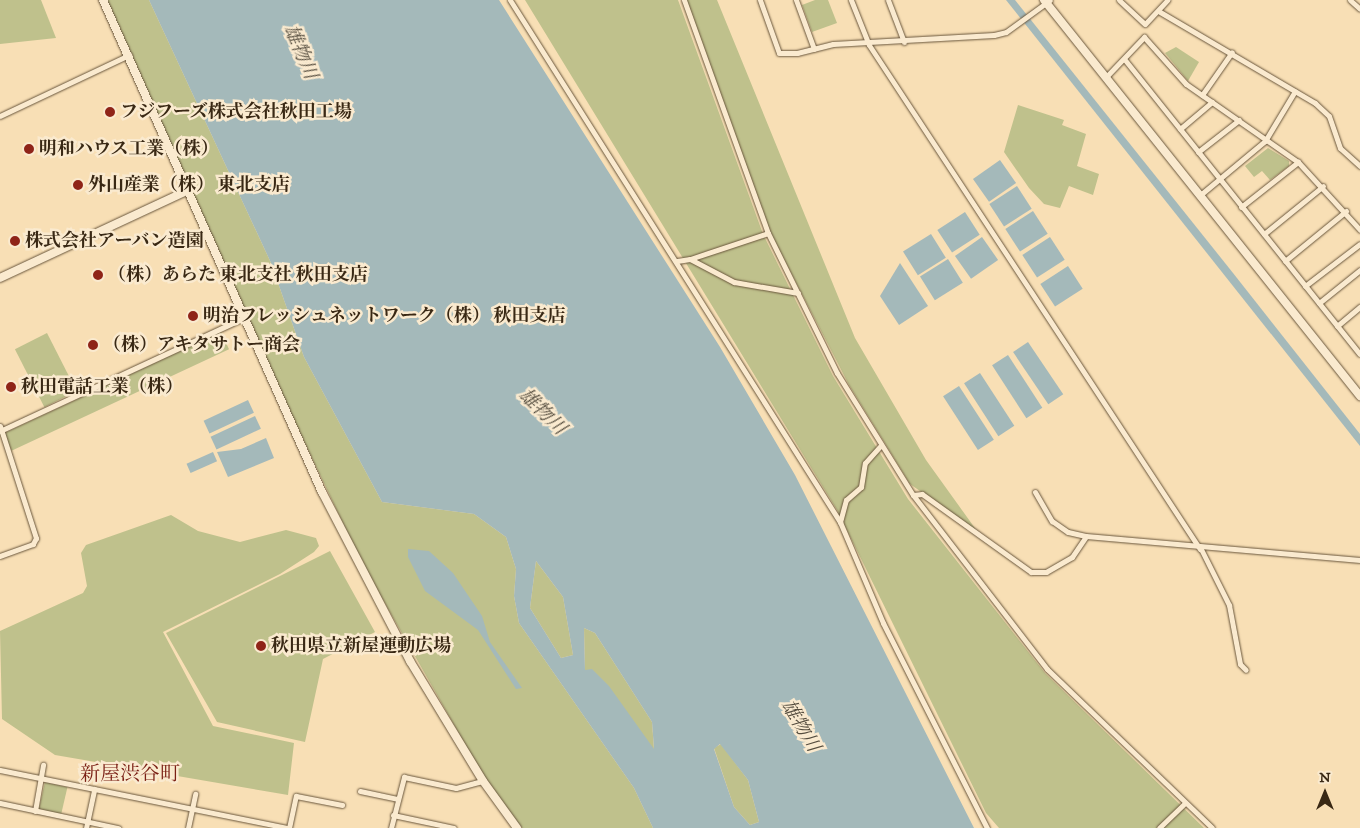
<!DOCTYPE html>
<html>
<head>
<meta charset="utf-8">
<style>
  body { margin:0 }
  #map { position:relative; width:1360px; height:828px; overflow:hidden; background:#f8dfb5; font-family:"IM FELL DW Pica","Noto Serif JP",serif }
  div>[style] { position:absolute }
  .green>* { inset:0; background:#bfc18c; transform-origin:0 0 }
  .water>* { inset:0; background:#a4b9ba; transform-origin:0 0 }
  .roads { filter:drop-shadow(0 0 1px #69563c) drop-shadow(0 0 1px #69563c) }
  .street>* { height:5px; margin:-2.5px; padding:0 2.5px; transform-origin:2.5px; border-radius:2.5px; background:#faeacf }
  .secondary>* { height:8px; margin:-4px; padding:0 4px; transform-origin:4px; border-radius:4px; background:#faeacf }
  .dots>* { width:14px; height:14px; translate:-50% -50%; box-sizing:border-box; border:2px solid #faeacf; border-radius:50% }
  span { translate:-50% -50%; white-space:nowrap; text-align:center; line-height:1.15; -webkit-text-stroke:5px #faeacf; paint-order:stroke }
  .poi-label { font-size:18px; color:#392814; font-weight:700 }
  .left { translate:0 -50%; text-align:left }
  .water-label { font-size:19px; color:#544c3e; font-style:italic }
  .quarter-label { font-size:20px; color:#7a1f14 }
  .north { position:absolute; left:1300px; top:768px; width:50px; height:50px; -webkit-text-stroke:4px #faeacf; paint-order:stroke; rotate:0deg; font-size:14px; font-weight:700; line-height:20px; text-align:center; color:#392814 }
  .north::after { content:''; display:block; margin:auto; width:18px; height:22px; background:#392814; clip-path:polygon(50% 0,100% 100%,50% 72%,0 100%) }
</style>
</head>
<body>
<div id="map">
  <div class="green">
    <i style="clip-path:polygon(0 0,41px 0,56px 38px,0 44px)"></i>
    <i style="clip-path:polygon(107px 0,149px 0,271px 263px,304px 357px,382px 502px,474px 514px,506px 537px,516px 569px,514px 596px,519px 623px,634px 788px,653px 828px,522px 828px,482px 774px,362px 563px,292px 416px)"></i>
    <i style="clip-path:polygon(525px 0,678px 0,763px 234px,833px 376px,908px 499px,1045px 673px,1204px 828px,999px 828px,986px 813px,837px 510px)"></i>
    <i style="clip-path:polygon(686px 0,717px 0,855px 338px,926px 460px,977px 531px,910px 484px,849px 385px,770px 232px)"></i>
    <i style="clip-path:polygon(815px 0,828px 0,837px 23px,812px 32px,802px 5px)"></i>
    <i style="clip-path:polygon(1176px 47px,1199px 62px,1188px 81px,1165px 53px)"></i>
    <i style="clip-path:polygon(1018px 105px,1064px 120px,1062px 125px,1086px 134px,1077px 166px,1099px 174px,1093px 195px,1069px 186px,1060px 208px,1044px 204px,1029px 188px,1004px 152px)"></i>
    <i style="clip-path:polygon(1268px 148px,1289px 161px,1289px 166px,1270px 180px,1262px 171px,1254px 177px,1245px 166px)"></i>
    <i style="left:221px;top:332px;width:19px;height:240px;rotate:65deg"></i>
    <i style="left:47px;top:333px;width:65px;height:36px;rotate:63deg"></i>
    <i style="clip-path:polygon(171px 515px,198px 531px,240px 542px,286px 530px,316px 538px,319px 546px,314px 552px,280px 574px,163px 632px,213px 726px,294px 743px,288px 795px,55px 755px,2px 719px,0 631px,83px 593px,87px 586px,81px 553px,86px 545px)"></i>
    <i style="clip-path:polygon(330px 551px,375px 632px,323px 659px,305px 742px,217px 722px,166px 633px)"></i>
    <i style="clip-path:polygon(536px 561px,563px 597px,573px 655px,561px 658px,530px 608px)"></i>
    <i style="clip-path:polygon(584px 628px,595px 633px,652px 722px,654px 750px,585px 670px)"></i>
    <i style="clip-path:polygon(721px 744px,748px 780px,759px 822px,750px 825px,734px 807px,714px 748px)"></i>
    <i style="left:45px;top:782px;width:23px;height:28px;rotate:13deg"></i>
  </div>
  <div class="water">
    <i style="clip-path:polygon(evenodd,149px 0,499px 0,720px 347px,795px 475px,974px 828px,653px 828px,634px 788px,519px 623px,514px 596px,516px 569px,506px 537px,474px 514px,382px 502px,304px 357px,271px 263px,149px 0,536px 561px,563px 597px,573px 655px,561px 658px,530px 608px,536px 561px,149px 0,584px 628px,595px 633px,652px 722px,654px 749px,609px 686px,592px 669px,585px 670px,584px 628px,149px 0,720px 744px,748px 780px,759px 822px,750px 825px,734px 807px,714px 749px,720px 744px)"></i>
    <i style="clip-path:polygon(1006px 0,1015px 0,1233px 273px,1360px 434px,1360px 446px)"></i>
    <i style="left:1000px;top:160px;width:28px;height:33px;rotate:55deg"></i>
    <i style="left:1017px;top:186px;width:27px;height:33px;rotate:57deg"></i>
    <i style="left:1033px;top:211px;width:27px;height:33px;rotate:57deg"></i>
    <i style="left:965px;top:212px;width:27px;height:33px;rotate:57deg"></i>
    <i style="left:931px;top:234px;width:28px;height:33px;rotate:58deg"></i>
    <i style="left:982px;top:237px;width:28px;height:33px;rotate:55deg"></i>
    <i style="left:1050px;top:237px;width:27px;height:33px;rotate:57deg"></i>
    <i style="left:948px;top:259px;width:28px;height:33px;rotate:58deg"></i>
    <i style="clip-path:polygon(900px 263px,928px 306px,899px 325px,880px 296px)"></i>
    <i style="left:1068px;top:266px;width:27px;height:33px;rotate:57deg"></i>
    <i style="left:1028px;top:342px;width:63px;height:18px;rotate:56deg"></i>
    <i style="left:1008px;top:355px;width:63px;height:19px;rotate:57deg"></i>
    <i style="left:980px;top:373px;width:63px;height:19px;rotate:57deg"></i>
    <i style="left:959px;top:386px;width:64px;height:19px;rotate:57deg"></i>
    <i style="left:248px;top:400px;width:14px;height:49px;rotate:65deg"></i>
    <i style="left:255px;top:416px;width:14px;height:49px;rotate:65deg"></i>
    <i style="clip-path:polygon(266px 438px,274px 458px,228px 477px,217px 452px,241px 449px)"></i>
    <i style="left:213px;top:452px;width:10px;height:29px;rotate:66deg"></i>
    <i style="clip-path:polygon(408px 549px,429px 551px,453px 573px,482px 616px,490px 642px,522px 688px,516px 689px,478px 630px,425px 591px,408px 557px)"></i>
  </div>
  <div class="roads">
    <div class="street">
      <i style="left:510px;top:0;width:618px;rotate:57.7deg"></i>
      <i style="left:840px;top:522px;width:110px;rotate:66.9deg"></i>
      <i style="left:883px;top:623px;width:230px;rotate:63.1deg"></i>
      <i style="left:684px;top:0;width:248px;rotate:70.2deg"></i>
      <i style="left:768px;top:233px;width:156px;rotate:63.8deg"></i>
      <i style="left:837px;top:373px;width:144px;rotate:58.1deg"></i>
      <i style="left:913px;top:495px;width:220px;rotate:52.4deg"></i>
      <i style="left:1047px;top:669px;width:229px;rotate:43.9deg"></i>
      <i style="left:760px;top:0;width:56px;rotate:70.3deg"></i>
      <i style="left:779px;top:53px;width:18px"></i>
      <i style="left:797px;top:53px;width:37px;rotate:-14deg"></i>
      <i style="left:833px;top:44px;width:161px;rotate:-3.2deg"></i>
      <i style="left:994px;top:35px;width:12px;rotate:-14deg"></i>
      <i style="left:1006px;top:32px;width:54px;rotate:-36deg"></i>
      <i style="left:796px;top:0;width:52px;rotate:69.8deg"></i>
      <i style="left:851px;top:0;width:48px;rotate:68.2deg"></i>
      <i style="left:869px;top:45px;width:603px;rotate:56.71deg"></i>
      <i style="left:888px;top:0;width:45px;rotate:69.1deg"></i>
      <i style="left:1119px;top:0;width:35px;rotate:43deg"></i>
      <i style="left:1145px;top:24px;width:33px;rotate:-47deg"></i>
      <i style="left:1350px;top:0;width:13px;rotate:42deg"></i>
      <i style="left:1160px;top:12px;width:180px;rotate:30.4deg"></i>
      <i style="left:1315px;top:103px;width:19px;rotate:43deg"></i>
      <i style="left:1329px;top:116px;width:34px;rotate:71deg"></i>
      <i style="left:1340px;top:148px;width:27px;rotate:42deg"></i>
      <i style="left:1125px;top:60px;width:376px;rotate:51.4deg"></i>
      <i style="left:1105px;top:78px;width:57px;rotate:-46.4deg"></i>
      <i style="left:1144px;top:37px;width:63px;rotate:48.2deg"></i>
      <i style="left:1186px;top:84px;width:136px;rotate:34.9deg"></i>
      <i style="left:1298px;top:162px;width:92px;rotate:47.6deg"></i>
      <i style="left:1202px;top:95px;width:52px;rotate:-55.1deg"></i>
      <i style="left:0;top:116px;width:143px;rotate:-25.3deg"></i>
      <i style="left:1180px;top:129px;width:42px;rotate:-40.2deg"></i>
      <i style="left:1198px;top:152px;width:52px;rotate:-38deg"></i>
      <i style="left:1199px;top:196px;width:86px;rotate:-39.8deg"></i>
      <i style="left:1265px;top:141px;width:58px;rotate:-59deg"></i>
      <i style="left:1241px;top:207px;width:73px;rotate:-38.3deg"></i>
      <i style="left:1264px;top:234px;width:76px;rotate:-39.1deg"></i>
      <i style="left:690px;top:259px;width:82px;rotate:-18.4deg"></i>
      <i style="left:677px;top:261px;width:13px;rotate:-9deg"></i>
      <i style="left:690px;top:259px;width:50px;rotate:27.6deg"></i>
      <i style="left:734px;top:282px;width:65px;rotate:9.8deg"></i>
      <i style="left:1285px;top:261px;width:79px;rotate:-39.3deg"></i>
      <i style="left:1305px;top:286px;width:69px;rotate:-37.4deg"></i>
      <i style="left:1319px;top:303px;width:53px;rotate:-38.8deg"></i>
      <i style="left:1337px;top:326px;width:30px;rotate:-40deg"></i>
      <i style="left:0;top:426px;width:118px;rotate:72.2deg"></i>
      <i style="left:36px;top:538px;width:7px;rotate:117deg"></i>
      <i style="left:33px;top:544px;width:35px;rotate:160deg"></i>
      <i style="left:0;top:431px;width:268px;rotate:-24.9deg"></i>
      <i style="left:1035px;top:492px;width:34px;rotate:60deg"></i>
      <i style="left:1052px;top:521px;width:19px;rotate:35deg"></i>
      <i style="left:1068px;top:532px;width:18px;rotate:13deg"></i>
      <i style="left:1086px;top:536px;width:275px;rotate:5deg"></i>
      <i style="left:913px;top:495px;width:9px;rotate:-6deg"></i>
      <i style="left:922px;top:494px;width:134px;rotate:35.6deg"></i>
      <i style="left:1031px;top:572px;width:15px"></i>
      <i style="left:1046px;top:572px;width:30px;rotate:-30deg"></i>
      <i style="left:1072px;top:557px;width:25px;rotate:-56deg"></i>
      <i style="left:840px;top:522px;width:23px;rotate:-75deg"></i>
      <i style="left:846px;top:500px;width:20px;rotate:-41deg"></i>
      <i style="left:861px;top:487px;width:24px;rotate:-81deg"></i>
      <i style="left:865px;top:463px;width:24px;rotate:-48deg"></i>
      <i style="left:1201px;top:549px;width:63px;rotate:63.4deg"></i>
      <i style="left:1229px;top:605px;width:60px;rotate:79.4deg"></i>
      <i style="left:1240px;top:664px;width:8px;rotate:45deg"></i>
      <i style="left:0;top:770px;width:294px;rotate:11.4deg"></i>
      <i style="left:360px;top:791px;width:38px;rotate:12deg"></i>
      <i style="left:0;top:803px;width:121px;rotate:12deg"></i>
      <i style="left:35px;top:811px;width:47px;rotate:-80.1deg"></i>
      <i style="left:393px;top:815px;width:62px;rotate:12deg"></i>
      <i style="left:86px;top:828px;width:40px;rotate:-78deg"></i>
      <i style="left:188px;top:828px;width:35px;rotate:-78deg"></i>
      <i style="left:289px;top:828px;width:33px;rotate:-78deg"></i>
      <i style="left:296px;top:796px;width:47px;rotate:11.1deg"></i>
      <i style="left:391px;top:828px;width:53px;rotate:-75.7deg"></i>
      <i style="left:404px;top:777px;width:53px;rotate:11.9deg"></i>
      <i style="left:456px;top:788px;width:28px;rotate:-15deg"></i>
      <i style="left:1159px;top:828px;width:35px;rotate:-44deg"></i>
    </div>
    <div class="secondary">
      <i style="left:103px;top:0;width:539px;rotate:66.01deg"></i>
      <i style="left:322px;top:492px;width:191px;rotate:62.5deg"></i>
      <i style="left:410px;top:661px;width:140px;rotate:58.7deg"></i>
      <i style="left:483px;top:781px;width:58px;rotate:54.1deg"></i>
      <i style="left:1044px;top:0;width:507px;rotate:51.41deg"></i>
      <i style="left:0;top:278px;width:208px;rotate:-25deg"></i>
    </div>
  </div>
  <div class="dots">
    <i style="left:110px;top:112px;background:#8f2418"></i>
    <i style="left:29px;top:149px;background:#8f2418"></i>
    <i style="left:78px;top:185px;background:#8f2418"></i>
    <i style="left:15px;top:241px;background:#8f2418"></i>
    <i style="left:98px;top:275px;background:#8f2418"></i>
    <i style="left:193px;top:316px;background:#8f2418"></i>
    <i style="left:93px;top:345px;background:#8f2418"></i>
    <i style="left:11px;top:387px;background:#8f2418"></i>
    <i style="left:261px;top:646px;background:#8f2418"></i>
  </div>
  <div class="poi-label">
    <span class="left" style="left:120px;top:112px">フジフーズ株式会社秋田工場</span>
    <span class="left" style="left:39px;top:149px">明和ハウス工業（株）</span>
    <span class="left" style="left:88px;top:185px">外山産業（株） 東北支店</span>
    <span class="left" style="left:25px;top:241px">株式会社アーバン造園</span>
    <span class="left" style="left:108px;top:275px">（株）あらた 東北支社 秋田支店</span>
    <span class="left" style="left:203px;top:316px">明治フレッシュネットワーク（株） 秋田支店</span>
    <span class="left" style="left:103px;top:345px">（株）アキタサトー商会</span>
    <span class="left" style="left:21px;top:387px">秋田電話工業（株）</span>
    <span class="left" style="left:271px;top:646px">秋田県立新屋運動広場</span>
  </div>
  <div class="water-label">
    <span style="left:300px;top:52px;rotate:67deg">雄物川</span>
    <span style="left:542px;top:412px;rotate:44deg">雄物川</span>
    <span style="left:800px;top:726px;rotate:59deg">雄物川</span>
  </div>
  <div class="quarter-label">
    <span style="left:130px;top:774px">新屋渋谷町</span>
  </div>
  <div class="north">N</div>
</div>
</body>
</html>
